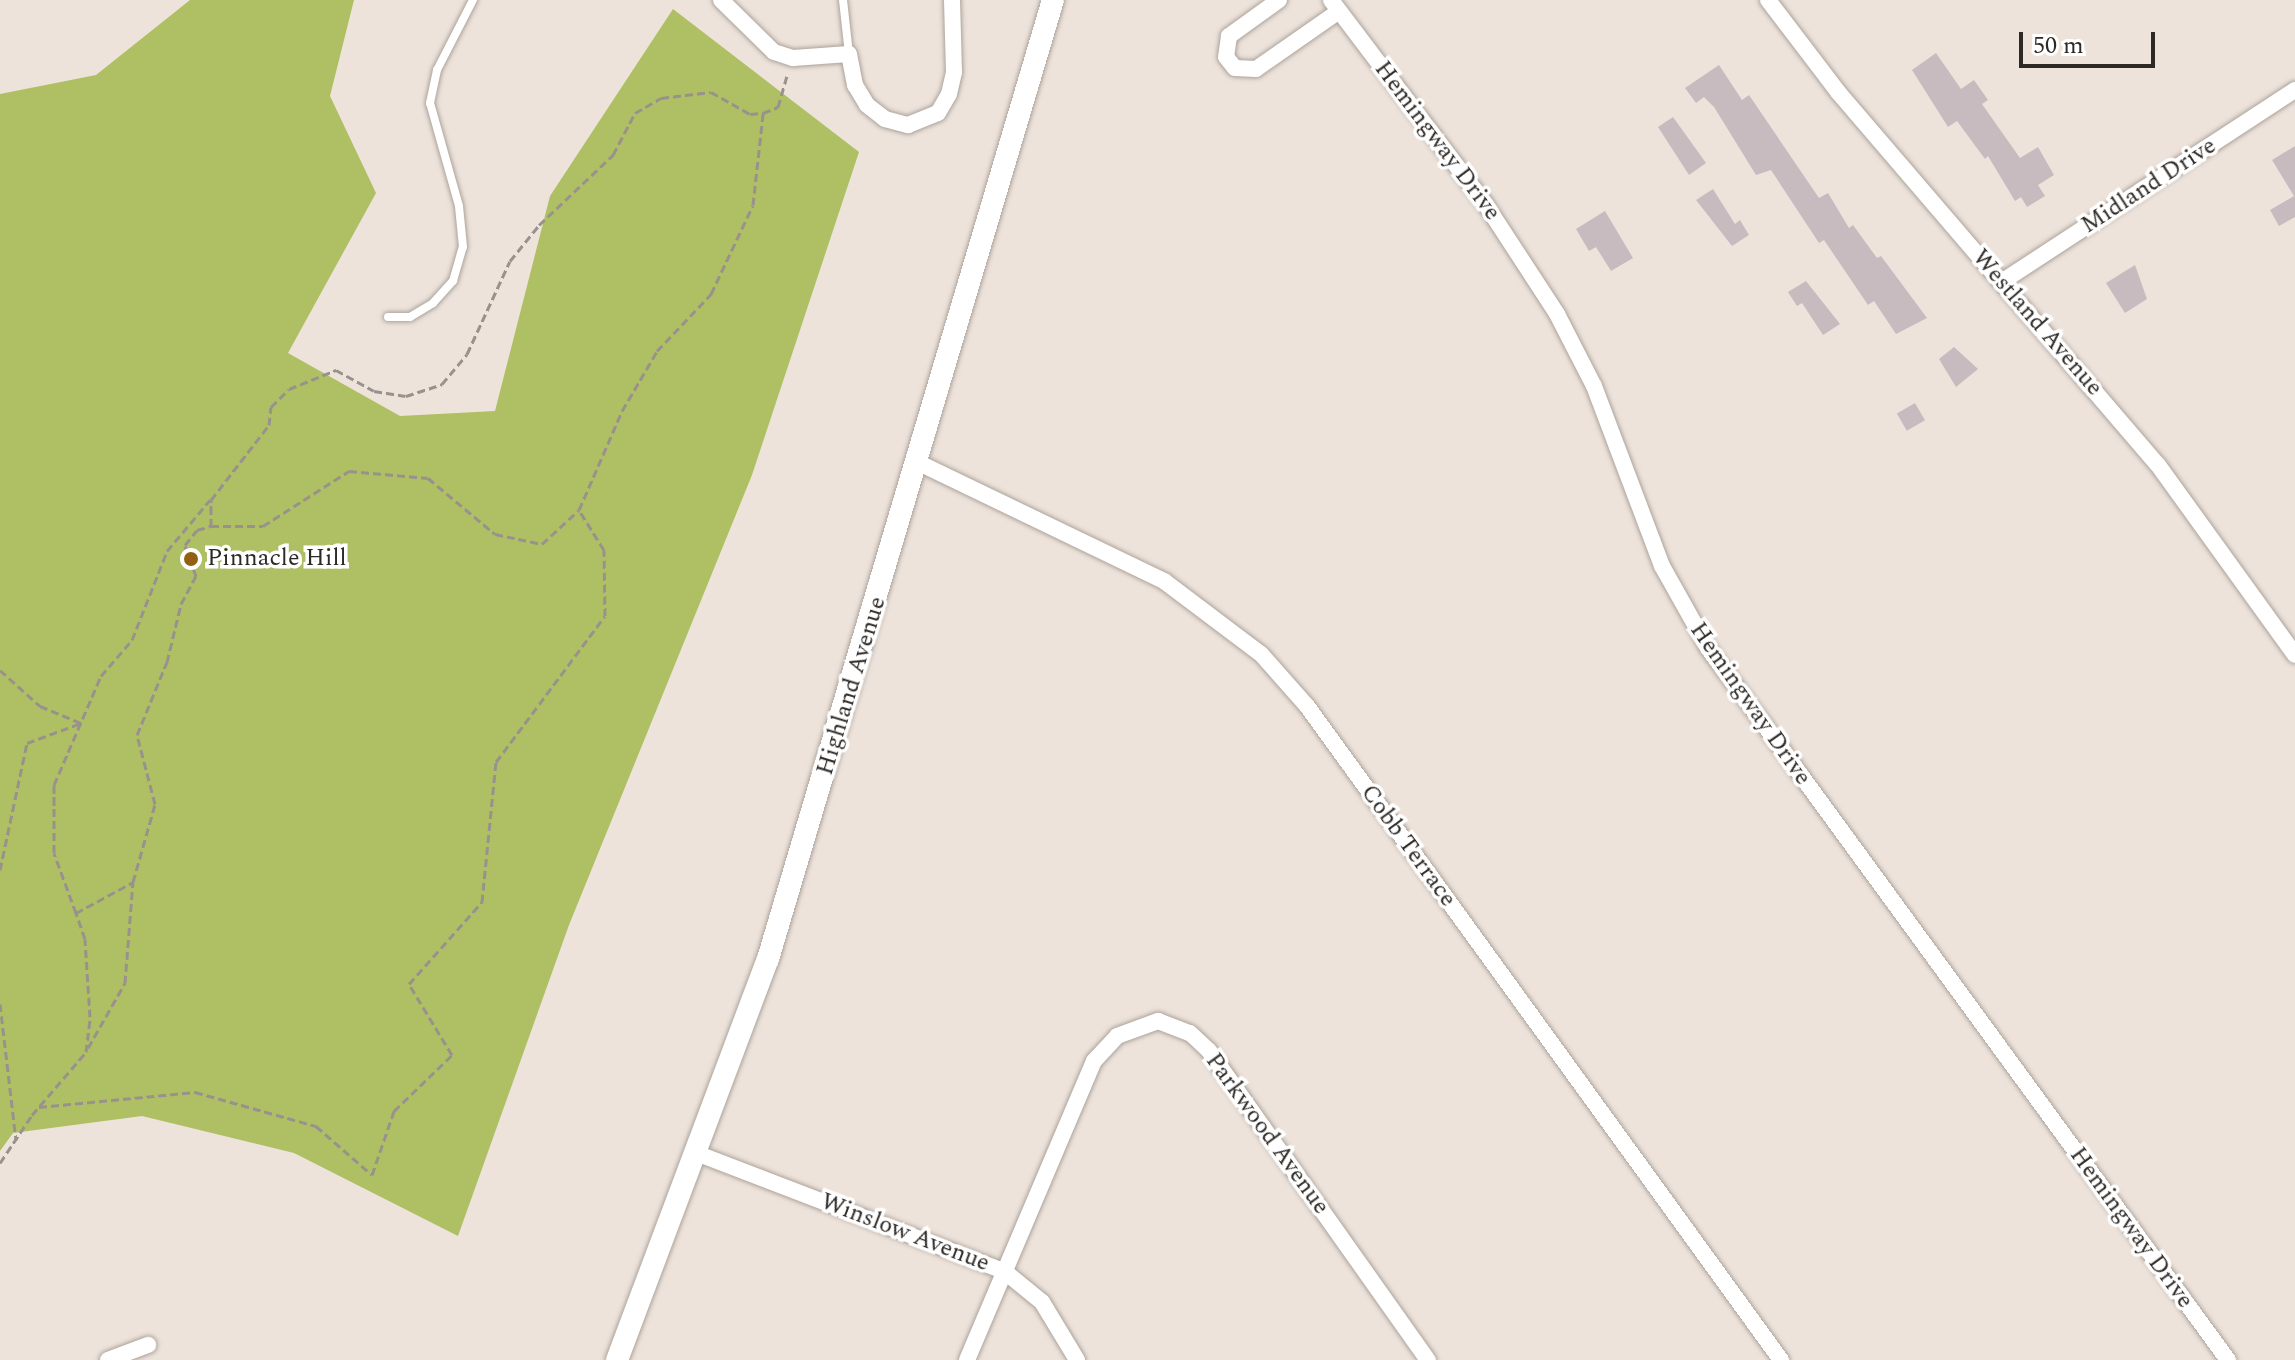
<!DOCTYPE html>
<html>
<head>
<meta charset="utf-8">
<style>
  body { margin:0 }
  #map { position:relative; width:2295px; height:1360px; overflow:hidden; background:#ede3db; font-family:Spectral,serif }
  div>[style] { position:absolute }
  .forest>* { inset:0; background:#aec063 }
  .building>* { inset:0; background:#c7bbc0; transform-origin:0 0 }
  .path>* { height:3px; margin-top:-1.5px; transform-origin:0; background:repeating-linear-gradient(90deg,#99928c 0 8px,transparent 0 12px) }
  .roads { filter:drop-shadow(0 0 2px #aca39b) drop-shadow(0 0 2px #aca39b) }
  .lane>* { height:8px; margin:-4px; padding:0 4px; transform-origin:4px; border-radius:4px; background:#fff }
  .street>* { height:16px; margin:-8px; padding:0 8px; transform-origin:8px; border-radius:8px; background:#fff }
  .secondary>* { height:22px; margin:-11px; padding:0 11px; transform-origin:11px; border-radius:11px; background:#fff }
  .dots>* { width:22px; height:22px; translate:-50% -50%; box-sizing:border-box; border:4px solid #fff; border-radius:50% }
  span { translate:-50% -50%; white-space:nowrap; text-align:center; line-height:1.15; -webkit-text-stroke:7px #fff; paint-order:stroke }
  .street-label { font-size:24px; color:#2d2926 }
  .poi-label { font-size:24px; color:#2d2926 }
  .left { translate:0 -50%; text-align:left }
  .scale { position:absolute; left:2019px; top:32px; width:136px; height:36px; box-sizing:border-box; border:4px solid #2d2926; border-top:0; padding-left:10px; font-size:24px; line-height:28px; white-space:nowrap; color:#2d2926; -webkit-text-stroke:6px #fff; paint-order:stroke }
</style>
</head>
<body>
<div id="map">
  <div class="forest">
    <i style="clip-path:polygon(190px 0,354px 0,330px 96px,376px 193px,288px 353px,400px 416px,495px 411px,550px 196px,673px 9px,859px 152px,752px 475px,569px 925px,458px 1236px,294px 1153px,142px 1116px,13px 1133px,0 1151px,0 94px,96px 75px)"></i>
  </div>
  <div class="building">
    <i style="clip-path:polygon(1936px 53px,1961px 89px,1974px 80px,1988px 100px,1982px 104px,2020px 158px,2038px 147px,2054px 175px,2038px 185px,2045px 196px,2027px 207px,2021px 197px,2015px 201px,1988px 156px,1985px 159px,1957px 121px,1948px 127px,1912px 70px)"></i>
    <i style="clip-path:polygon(1719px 65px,1742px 100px,1749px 95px,1819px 198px,1828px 193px,1849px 228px,1853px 225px,1877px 258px,1881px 256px,1927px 318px,1896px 334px,1874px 301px,1868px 305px,1824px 240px,1819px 243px,1771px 170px,1756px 175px,1714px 107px,1704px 97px,1696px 103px,1685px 88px)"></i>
    <i style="clip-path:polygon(1673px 117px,1706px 163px,1689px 175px,1658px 127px)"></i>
    <i style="clip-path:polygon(2295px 146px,2295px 217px,2279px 226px,2270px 210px,2294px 196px,2272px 160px)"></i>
    <i style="clip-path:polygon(1713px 189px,1735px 224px,1740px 220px,1749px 235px,1732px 246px,1696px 200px)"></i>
    <i style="clip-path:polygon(1605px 211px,1633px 258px,1611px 271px,1596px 247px,1589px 251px,1576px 229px)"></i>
    <i style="clip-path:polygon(2135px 265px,2147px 299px,2125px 313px,2106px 283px)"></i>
    <i style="clip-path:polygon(1806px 281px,1840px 324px,1823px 335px,1802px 303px,1797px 306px,1788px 292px)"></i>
    <i style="clip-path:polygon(1954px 347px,1978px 369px,1956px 387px,1939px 359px)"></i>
    <i style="left:1915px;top:403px;width:20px;height:21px;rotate:60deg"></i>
  </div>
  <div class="path">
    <i style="left:211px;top:526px;width:52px"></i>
    <i style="left:263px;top:526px;width:102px;rotate:-32.6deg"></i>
    <i style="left:349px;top:471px;width:79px;rotate:5.1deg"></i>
    <i style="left:428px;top:478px;width:87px;rotate:39.9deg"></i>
    <i style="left:495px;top:534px;width:48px;rotate:12deg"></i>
    <i style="left:542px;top:544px;width:50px;rotate:-42.6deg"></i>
    <i style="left:579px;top:510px;width:108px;rotate:-66.5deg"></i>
    <i style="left:622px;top:411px;width:69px;rotate:-59.7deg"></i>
    <i style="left:657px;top:351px;width:79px;rotate:-46.5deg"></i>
    <i style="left:711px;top:294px;width:98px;rotate:-64.7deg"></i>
    <i style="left:753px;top:205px;width:92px;rotate:-83.7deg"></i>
    <i style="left:0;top:670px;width:54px;rotate:42deg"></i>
    <i style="left:40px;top:706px;width:44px;rotate:22.5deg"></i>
    <i style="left:0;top:870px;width:130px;rotate:-78deg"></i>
    <i style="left:27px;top:743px;width:58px;rotate:-20.3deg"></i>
    <i style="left:76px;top:913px;width:64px;rotate:-110.1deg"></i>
    <i style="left:54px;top:853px;width:68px;rotate:-90deg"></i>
    <i style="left:54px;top:785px;width:119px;rotate:-66.7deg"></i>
    <i style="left:101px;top:676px;width:48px;rotate:-49.3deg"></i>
    <i style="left:132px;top:640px;width:96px;rotate:-68.5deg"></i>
    <i style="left:167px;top:551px;width:67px;rotate:-49.9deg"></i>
    <i style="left:0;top:1004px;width:137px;rotate:83.3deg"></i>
    <i style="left:88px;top:1048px;width:75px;rotate:-60.4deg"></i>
    <i style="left:125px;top:983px;width:101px;rotate:-85.5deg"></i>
    <i style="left:39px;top:1107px;width:157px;rotate:-5.5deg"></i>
    <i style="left:195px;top:1092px;width:126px;rotate:15.7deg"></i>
    <i style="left:316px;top:1126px;width:74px;rotate:41.2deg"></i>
    <i style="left:372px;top:1175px;width:68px;rotate:-71deg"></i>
    <i style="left:394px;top:1111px;width:81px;rotate:-44deg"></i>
    <i style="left:452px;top:1055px;width:83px;rotate:-121.2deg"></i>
    <i style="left:409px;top:984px;width:110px;rotate:-48.3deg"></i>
    <i style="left:482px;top:902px;width:141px;rotate:-84.3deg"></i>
    <i style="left:496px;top:762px;width:182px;rotate:-53.3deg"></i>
    <i style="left:605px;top:616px;width:66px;rotate:-90.9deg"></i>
    <i style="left:604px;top:550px;width:47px;rotate:-122deg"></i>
    <i style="left:0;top:1163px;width:58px;rotate:-56.3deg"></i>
    <i style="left:32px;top:1115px;width:83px;rotate:-49.4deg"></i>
    <i style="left:86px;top:1052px;width:35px;rotate:-83deg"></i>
    <i style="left:90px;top:1017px;width:78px;rotate:-93.7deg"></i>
    <i style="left:85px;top:939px;width:28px;rotate:-109deg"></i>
    <i style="left:76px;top:913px;width:65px;rotate:-28.5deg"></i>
    <i style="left:133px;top:882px;width:81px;rotate:-74.2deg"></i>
    <i style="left:155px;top:804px;width:71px;rotate:-104.6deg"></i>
    <i style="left:137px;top:735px;width:79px;rotate:-67.7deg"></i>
    <i style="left:167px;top:662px;width:60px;rotate:-76.4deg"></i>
    <i style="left:181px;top:604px;width:32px;rotate:-62deg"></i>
    <i style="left:196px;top:576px;width:33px;rotate:-110deg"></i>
    <i style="left:185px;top:545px;width:19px;rotate:-51deg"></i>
    <i style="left:197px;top:530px;width:15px;rotate:-16deg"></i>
    <i style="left:211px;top:526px;width:26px;rotate:-90deg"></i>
    <i style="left:211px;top:500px;width:95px;rotate:-52.3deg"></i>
    <i style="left:269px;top:425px;width:18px;rotate:-84deg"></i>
    <i style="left:271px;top:407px;width:25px;rotate:-45deg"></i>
    <i style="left:289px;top:389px;width:51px;rotate:-22deg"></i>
    <i style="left:336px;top:370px;width:43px;rotate:28.9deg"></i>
    <i style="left:374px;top:391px;width:32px;rotate:9deg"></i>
    <i style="left:406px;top:396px;width:38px;rotate:-18deg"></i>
    <i style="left:442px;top:384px;width:39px;rotate:-50deg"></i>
    <i style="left:467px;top:354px;width:102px;rotate:-65.2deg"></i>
    <i style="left:510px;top:261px;width:46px;rotate:-51.1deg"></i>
    <i style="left:539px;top:225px;width:102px;rotate:-43.4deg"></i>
    <i style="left:613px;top:155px;width:47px;rotate:-62.4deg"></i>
    <i style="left:635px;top:113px;width:30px;rotate:-30deg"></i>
    <i style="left:661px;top:98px;width:50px;rotate:-6.8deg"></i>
    <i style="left:711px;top:92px;width:45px;rotate:29.4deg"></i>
    <i style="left:750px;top:114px;width:13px;rotate:-4deg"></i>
    <i style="left:763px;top:113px;width:16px;rotate:-22deg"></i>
    <i style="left:778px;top:107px;width:35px;rotate:-74deg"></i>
  </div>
  <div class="roads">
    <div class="lane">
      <i style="left:843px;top:0;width:54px;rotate:83.7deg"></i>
      <i style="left:388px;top:317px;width:22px"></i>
      <i style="left:410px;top:317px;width:27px;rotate:-31deg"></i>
      <i style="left:433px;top:303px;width:30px;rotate:-48deg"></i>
      <i style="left:453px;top:281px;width:35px;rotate:-74deg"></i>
      <i style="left:463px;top:247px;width:41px;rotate:-95.6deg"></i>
      <i style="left:459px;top:206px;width:107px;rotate:-105.7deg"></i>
      <i style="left:430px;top:103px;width:34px;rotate:-78deg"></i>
      <i style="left:437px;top:70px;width:79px;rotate:-62.8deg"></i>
    </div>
    <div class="street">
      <i style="left:721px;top:0;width:74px;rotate:44.5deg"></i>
      <i style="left:774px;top:52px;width:20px;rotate:18deg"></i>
      <i style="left:793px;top:58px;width:56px;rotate:-4.1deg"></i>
      <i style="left:849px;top:54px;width:32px;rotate:79deg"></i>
      <i style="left:855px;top:85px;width:23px;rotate:59deg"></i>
      <i style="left:867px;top:105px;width:23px;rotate:38deg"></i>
      <i style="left:885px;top:119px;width:24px;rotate:15deg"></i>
      <i style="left:908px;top:125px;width:32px;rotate:-22deg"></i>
      <i style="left:938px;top:113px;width:22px;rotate:-60deg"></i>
      <i style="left:949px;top:94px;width:23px;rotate:-77deg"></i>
      <i style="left:954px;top:72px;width:72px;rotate:-91.6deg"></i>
      <i style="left:1279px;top:0;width:62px;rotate:144.2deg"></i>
      <i style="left:1229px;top:36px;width:21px;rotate:98deg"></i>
      <i style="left:1226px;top:57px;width:14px;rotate:51deg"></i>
      <i style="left:1235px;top:68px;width:21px;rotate:3deg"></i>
      <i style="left:1256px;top:69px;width:101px;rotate:-34.9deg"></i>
      <i style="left:1331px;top:0;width:257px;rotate:52.9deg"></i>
      <i style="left:1486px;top:205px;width:130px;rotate:56.9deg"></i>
      <i style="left:1557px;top:314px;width:81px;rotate:62.8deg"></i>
      <i style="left:1594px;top:386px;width:192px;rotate:69.3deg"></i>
      <i style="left:1662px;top:566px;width:94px;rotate:60.7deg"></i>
      <i style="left:1708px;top:648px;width:882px;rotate:53.86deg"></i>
      <i style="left:1768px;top:0;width:116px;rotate:52.7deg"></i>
      <i style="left:1838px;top:92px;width:491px;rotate:49.4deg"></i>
      <i style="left:2158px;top:465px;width:234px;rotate:54.2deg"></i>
      <i style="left:2003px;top:281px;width:349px;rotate:-33.2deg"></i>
      <i style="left:919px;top:463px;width:272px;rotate:25.7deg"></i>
      <i style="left:1164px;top:581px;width:121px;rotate:37deg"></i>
      <i style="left:1261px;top:654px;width:69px;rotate:48.5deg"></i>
      <i style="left:1307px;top:706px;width:808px;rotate:54.07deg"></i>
      <i style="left:696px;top:1153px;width:330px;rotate:21deg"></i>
      <i style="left:1004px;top:1271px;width:49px;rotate:39.2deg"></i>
      <i style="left:1042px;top:1302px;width:68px;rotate:58.9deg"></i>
      <i style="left:108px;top:1360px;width:43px;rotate:-20.6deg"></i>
      <i style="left:967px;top:1360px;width:325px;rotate:-67deg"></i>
      <i style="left:1094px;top:1061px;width:34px;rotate:-47deg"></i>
      <i style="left:1117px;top:1036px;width:44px;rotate:-20.1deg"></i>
      <i style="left:1158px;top:1021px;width:34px;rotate:21deg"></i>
      <i style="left:1190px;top:1033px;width:26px;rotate:43deg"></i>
      <i style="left:1209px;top:1051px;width:379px;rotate:54.7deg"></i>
    </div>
    <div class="secondary">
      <i style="left:617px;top:1360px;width:428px;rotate:-69.4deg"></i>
      <i style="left:768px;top:959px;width:1000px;rotate:-73.45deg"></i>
    </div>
  </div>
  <div class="dots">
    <i style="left:191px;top:559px;background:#936013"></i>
  </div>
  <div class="street-label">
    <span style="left:1437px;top:141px;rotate:53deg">Hemingway Drive</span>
    <span style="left:2149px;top:186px;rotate:-33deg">Midland Drive</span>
    <span style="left:2037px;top:323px;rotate:49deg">Westland Avenue</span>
    <span style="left:852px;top:686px;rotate:-73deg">Highland Avenue</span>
    <span style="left:1750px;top:704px;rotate:55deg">Hemingway Drive</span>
    <span style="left:1408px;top:846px;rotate:54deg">Cobb Terrace</span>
    <span style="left:1267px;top:1134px;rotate:54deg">Parkwood Avenue</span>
    <span style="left:2131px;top:1228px;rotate:54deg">Hemingway Drive</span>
    <span style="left:905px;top:1233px;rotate:21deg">Winslow Avenue</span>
  </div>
  <div class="poi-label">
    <span class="left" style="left:207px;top:559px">Pinnacle Hill</span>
  </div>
  <div class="scale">50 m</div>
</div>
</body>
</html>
